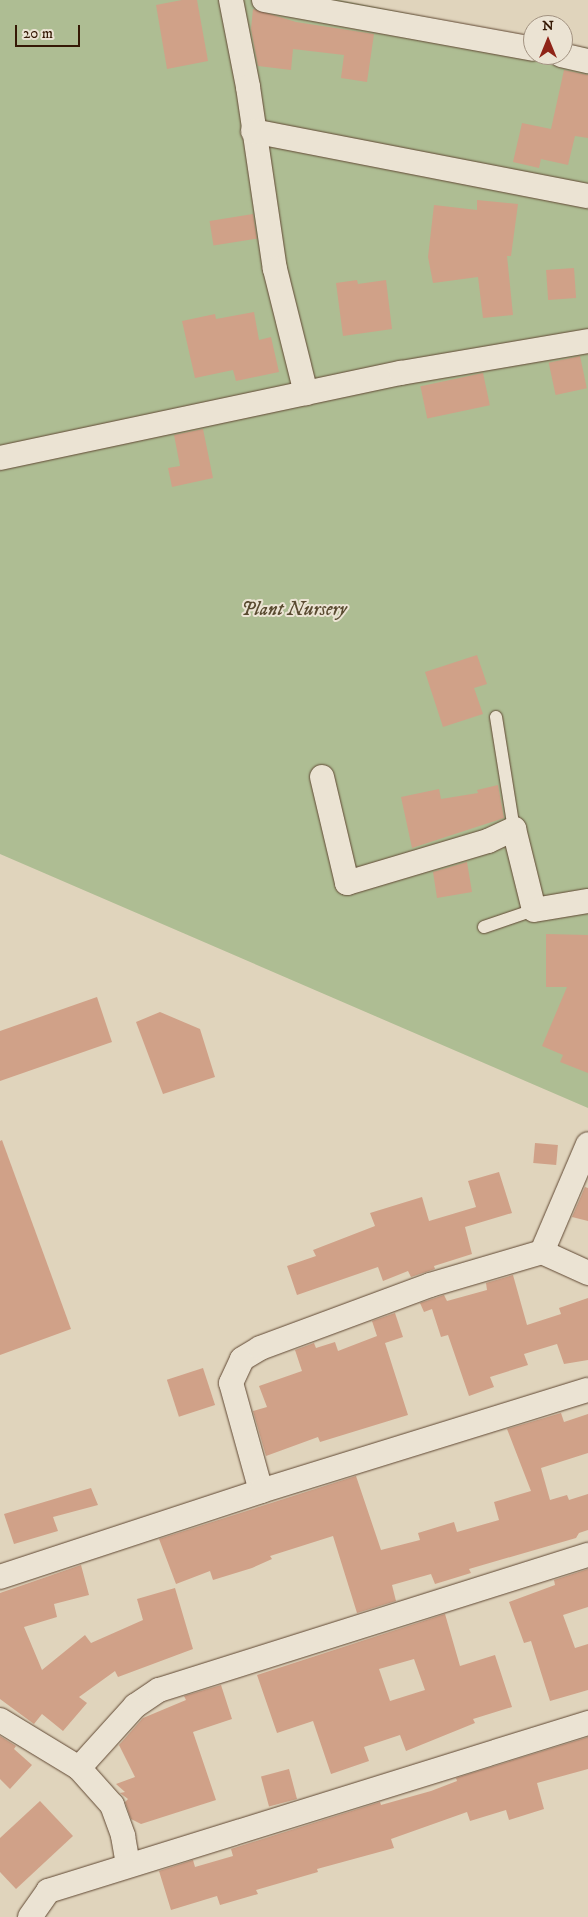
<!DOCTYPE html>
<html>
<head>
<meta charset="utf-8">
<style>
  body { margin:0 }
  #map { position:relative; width:588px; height:1917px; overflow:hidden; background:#e0d4bc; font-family:"IM FELL DW Pica",serif }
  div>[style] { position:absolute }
  .green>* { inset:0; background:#aebd93 }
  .building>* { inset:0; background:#d0a188; transform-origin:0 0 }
  .roads { filter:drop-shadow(0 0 1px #604833) drop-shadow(0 0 1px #604833) }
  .lane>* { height:12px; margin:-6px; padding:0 6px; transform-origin:6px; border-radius:6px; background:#ebe3d3 }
  .street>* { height:24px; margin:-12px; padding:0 12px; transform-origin:12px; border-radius:12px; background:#ebe3d3 }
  span { translate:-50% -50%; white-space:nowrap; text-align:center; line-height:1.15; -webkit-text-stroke:4px #ebe3d3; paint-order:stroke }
  .park-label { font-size:19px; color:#594a30; font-style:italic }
  .north { position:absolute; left:523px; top:15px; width:50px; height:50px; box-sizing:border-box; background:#ebe3d3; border:1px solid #a29281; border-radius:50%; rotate:0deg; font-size:14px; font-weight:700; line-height:20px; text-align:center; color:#351905 }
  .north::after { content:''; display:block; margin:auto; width:18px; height:22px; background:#8f2418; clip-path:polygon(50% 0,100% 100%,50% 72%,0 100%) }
  .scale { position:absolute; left:15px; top:25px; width:65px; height:22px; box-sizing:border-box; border:2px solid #351905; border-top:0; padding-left:6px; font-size:15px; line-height:18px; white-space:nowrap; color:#351905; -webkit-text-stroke:4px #ebe3d3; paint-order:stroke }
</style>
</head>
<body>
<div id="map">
  <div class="green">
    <i style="clip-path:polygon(0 0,339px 0,533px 38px,533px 55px,563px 55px,563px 44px,588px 48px,588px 1108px,0 854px)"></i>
  </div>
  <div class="building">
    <i style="clip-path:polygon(182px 0,197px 0,208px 61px,167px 69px,156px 5px)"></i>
    <i style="clip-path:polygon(253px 9px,296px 22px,374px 34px,367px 82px,341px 78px,344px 55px,293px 49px,291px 70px,258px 66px,251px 29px)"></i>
    <i style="clip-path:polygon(564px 70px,588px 75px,588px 138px,575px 136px,568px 165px,541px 159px,539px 168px,513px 162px,522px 123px,551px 129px)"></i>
    <i style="clip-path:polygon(477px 200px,518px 204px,511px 256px,507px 256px,513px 315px,483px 318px,478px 277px,433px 283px,428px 257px,434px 205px,477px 210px)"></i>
    <i style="left:253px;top:214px;width:25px;height:44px;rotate:81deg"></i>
    <i style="left:574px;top:268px;width:30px;height:28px;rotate:86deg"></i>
    <i style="clip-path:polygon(357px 280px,358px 284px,386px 280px,392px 329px,343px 336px,336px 283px)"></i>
    <i style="clip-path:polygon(254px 312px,259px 340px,271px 337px,279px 372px,236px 381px,233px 370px,195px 378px,182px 321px,215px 314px,216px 319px)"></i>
    <i style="left:580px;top:356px;width:33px;height:32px;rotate:78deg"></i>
    <i style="left:483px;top:373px;width:33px;height:64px;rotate:78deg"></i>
    <i style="clip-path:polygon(203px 429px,213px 478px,172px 487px,168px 468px,180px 466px,174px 435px)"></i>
    <i style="clip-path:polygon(477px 655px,487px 684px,474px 688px,483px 714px,443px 727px,425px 672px)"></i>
    <i style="clip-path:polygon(498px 785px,504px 818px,412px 848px,401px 797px,439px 789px,441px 799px,478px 793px,477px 790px)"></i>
    <i style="clip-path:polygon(467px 862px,472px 892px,437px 898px,433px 872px)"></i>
    <i style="clip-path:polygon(546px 934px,588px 935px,588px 1073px,560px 1062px,563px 1055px,542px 1046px,567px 987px,546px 987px)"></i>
    <i style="clip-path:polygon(97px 997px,112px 1042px,0 1081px,0 1031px)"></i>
    <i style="clip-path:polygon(160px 1012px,200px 1029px,215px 1077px,163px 1094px,136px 1022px)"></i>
    <i style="clip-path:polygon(2px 1140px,71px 1329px,0 1355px,0 1141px)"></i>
    <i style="left:535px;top:1143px;width:23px;height:20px;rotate:5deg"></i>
    <i style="clip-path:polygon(499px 1172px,512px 1213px,465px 1227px,472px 1254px,434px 1266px,435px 1269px,411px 1277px,408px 1271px,383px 1281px,378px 1267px,297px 1295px,287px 1266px,316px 1256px,313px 1250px,375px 1226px,370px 1213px,422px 1197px,429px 1221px,476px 1207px,468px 1181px)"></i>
    <i style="clip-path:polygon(585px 1187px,588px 1188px,588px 1221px,572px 1217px)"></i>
    <i style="clip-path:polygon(513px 1275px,527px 1325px,561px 1314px,559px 1308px,588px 1298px,588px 1360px,564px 1364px,557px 1344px,524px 1354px,528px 1365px,490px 1377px,494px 1387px,469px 1396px,448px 1335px,441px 1337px,432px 1309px,424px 1312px,420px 1303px,444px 1295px,447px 1301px,487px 1290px,486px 1283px)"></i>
    <i style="clip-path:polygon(395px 1313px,403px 1337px,385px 1343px,408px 1415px,320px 1442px,318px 1437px,266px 1456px,253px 1411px,267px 1407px,259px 1386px,302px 1371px,295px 1350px,314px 1343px,316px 1348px,335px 1342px,338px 1351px,377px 1336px,372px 1321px)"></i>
    <i style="left:203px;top:1368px;width:39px;height:38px;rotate:72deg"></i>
    <i style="clip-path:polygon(561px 1413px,564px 1422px,588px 1414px,588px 1453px,541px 1468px,550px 1500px,567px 1495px,569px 1500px,588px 1494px,588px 1530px,579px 1533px,576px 1538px,469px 1569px,471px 1573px,435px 1584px,431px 1574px,392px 1585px,396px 1601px,357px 1613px,333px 1536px,270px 1556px,272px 1559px,252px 1568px,213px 1580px,210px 1571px,176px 1584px,159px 1539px,356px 1476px,381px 1550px,420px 1540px,418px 1533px,454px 1522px,457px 1532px,499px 1520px,494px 1502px,531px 1491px,507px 1429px)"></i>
    <i style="clip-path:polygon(91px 1488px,98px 1505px,53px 1517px,58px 1531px,14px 1544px,4px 1514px)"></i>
    <i style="clip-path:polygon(81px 1565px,89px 1595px,54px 1604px,57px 1617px,24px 1627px,42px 1670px,85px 1635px,91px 1643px,143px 1620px,137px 1599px,175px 1588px,193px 1649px,118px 1677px,115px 1671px,79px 1697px,87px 1703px,63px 1731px,42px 1714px,34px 1724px,0 1699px,0 1593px)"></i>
    <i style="clip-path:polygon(588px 1569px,588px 1607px,563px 1615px,575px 1648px,588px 1644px,588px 1690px,550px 1701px,531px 1641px,524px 1643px,509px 1602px,555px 1585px,554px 1580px)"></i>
    <i style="clip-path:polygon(evenodd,445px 1614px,460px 1666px,495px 1655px,512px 1707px,473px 1719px,475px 1723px,406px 1751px,400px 1735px,364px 1747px,369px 1761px,331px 1774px,313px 1721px,277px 1733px,257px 1675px,445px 1614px,414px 1659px,425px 1690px,390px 1701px,379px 1669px,414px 1659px)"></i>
    <i style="clip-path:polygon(221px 1685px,232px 1719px,193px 1732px,216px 1800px,141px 1824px,131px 1819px,125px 1802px,128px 1799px,120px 1793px,125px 1792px,116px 1784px,135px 1777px,119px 1745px,143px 1718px,186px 1700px,184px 1696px)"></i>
    <i style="clip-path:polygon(0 1736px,16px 1746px,14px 1749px,32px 1765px,10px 1789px,0 1779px)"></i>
    <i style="clip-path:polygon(588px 1737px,588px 1769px,537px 1783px,544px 1809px,509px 1820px,506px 1810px,470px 1821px,467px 1812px,391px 1839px,394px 1848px,317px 1869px,318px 1872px,256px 1890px,258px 1894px,220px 1905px,217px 1896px,171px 1910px,159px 1871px,193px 1860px,195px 1867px,233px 1856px,231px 1849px,380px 1802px,381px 1805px,431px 1791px,457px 1781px,456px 1778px)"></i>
    <i style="left:289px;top:1769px;width:31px;height:29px;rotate:75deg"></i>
    <i style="clip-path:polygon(40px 1801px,73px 1836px,16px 1889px,0 1872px,0 1838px)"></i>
  </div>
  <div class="roads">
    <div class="lane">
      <i style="left:496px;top:717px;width:113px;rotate:80.9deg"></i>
      <i style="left:484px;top:927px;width:53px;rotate:-18.8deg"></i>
    </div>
    <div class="street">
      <i style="left:231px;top:0;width:89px;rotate:78.9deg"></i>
      <i style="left:248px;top:87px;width:184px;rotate:81.6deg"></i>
      <i style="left:275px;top:269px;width:128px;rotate:76deg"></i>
      <i style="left:264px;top:0;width:273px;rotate:10.3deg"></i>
      <i style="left:561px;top:55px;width:28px;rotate:13deg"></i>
      <i style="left:253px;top:131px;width:341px;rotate:11deg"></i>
      <i style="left:0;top:458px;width:410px;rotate:-12deg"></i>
      <i style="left:401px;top:373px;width:190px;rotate:-9.7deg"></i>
      <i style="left:322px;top:777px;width:109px;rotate:76.7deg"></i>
      <i style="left:347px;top:883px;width:147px;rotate:-16.6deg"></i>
      <i style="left:488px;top:841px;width:29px;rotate:-25deg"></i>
      <i style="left:514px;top:829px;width:83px;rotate:76.1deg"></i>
      <i style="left:534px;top:910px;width:55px;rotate:-9.5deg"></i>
      <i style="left:542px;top:1252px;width:117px;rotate:-66.9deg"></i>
      <i style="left:261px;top:1491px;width:112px;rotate:-105.5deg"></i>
      <i style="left:231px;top:1383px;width:26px;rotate:-65deg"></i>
      <i style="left:242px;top:1359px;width:21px;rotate:-31deg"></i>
      <i style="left:260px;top:1348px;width:181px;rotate:-20.3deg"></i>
      <i style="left:430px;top:1285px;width:117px;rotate:-16.4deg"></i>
      <i style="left:542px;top:1252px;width:51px;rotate:24.5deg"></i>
      <i style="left:0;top:1577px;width:275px;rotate:-18.2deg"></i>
      <i style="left:261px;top:1491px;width:342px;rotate:-17.2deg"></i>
      <i style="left:0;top:1720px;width:92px;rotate:31.3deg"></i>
      <i style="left:79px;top:1768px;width:50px;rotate:48.3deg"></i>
      <i style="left:112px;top:1805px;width:33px;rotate:70deg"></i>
      <i style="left:123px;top:1836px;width:29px;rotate:80deg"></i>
      <i style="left:79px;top:1768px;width:84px;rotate:-47.9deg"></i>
      <i style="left:135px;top:1706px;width:29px;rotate:-34deg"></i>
      <i style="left:159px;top:1690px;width:450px;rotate:-17.5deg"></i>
      <i style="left:30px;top:1917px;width:32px;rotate:-55deg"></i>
      <i style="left:48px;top:1891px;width:566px;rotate:-17.28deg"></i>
    </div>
  </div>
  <div class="park-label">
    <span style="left:294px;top:610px">Plant Nursery</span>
  </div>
  <div class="north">N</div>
  <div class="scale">20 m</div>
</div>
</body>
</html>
